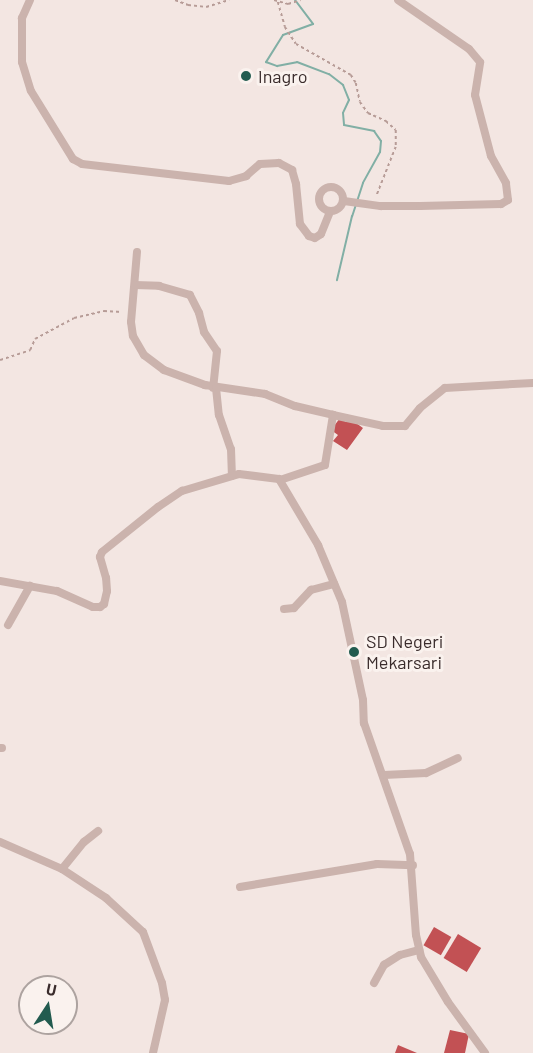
<!DOCTYPE html>
<html>
<head>
<meta charset="utf-8">
<style>
  body { margin:0 }
  #map { position:relative; width:533px; height:1053px; overflow:hidden; background:#f3e6e2; font-family:Barlow,sans-serif }
  div>[style] { position:absolute }
  .stream>* { height:2px; margin:-1px; padding:0 1px; transform-origin:1px; border-radius:1px; background:#81afa5 }
  .building>* { inset:0; background:#c25154; transform-origin:0 0 }
  .path>* { height:1.5px; margin-top:-0.75px; transform-origin:0; background:repeating-linear-gradient(90deg,#b79c97 0 3px,transparent 0 6px) }
  .minor>* { height:8px; margin:-4px; padding:0 4px; transform-origin:4px; border-radius:4px; background:#cbb3ad }
  .minor>.ring { margin:-4px; padding:0; box-sizing:content-box; background:none; border:8px solid #cbb3ad; border-radius:50% }
  .dots>* { width:16px; height:16px; translate:-50% -50%; box-sizing:border-box; border:3px solid #faf2ee; border-radius:50% }
  span { translate:-50% -50%; white-space:nowrap; text-align:center; line-height:1.15; -webkit-text-stroke:6px #faf2ee; paint-order:stroke }
  .poi-label { font-size:18px; color:#3a2c2c }
  .left { translate:0 -50%; text-align:left }
  .north { position:absolute; left:18px; top:975px; width:60px; height:60px; box-sizing:border-box; background:#faf2ee; border:2px solid #ada3a0; border-radius:50%; rotate:12deg; font-size:16px; font-weight:700; line-height:24px; text-align:center; color:#3a2c2c }
  .north::after { content:''; display:block; margin:auto; width:21px; height:27px; background:#225b4f; clip-path:polygon(50% 0,100% 100%,50% 72%,0 100%) }
</style>
</head>
<body>
<div id="map">
  <div class="stream">
    <i style="left:295px;top:0;width:30px;rotate:53deg"></i>
    <i style="left:313px;top:24px;width:32px;rotate:160deg"></i>
    <i style="left:283px;top:35px;width:32px;rotate:122deg"></i>
    <i style="left:266px;top:62px;width:12px;rotate:20deg"></i>
    <i style="left:277px;top:66px;width:20px;rotate:-11deg"></i>
    <i style="left:297px;top:62px;width:34px;rotate:21deg"></i>
    <i style="left:329px;top:74px;width:18px;rotate:38deg"></i>
    <i style="left:343px;top:85px;width:16px;rotate:68deg"></i>
    <i style="left:349px;top:100px;width:14px;rotate:115deg"></i>
    <i style="left:343px;top:113px;width:12px;rotate:85deg"></i>
    <i style="left:344px;top:125px;width:31px;rotate:11deg"></i>
    <i style="left:374px;top:131px;width:12px;rotate:55deg"></i>
    <i style="left:381px;top:141px;width:11px;rotate:95deg"></i>
    <i style="left:380px;top:152px;width:35px;rotate:119deg"></i>
    <i style="left:363px;top:183px;width:35px;rotate:108deg"></i>
    <i style="left:352px;top:216px;width:66px;rotate:103.2deg"></i>
  </div>
  <div class="building">
    <i style="clip-path:polygon(340px 418px,346px 422px,349px 418px,363px 428px,347px 450px,333px 441px,338px 435px,331px 430px)"></i>
    <i style="left:434px;top:927px;width:20px;height:21px;rotate:30deg"></i>
    <i style="left:458px;top:934px;width:27px;height:28px;rotate:31deg"></i>
    <i style="clip-path:polygon(450px 1030px,469px 1034px,465px 1053px,444px 1053px)"></i>
    <i style="clip-path:polygon(398px 1045px,417px 1053px,395px 1053px)"></i>
  </div>
  <div class="path">
    <i style="left:175px;top:0;width:14px;rotate:21deg"></i>
    <i style="left:188px;top:5px;width:18px;rotate:6deg"></i>
    <i style="left:206px;top:7px;width:24px;rotate:-17deg"></i>
    <i style="left:274px;top:0;width:15px;rotate:16deg"></i>
    <i style="left:288px;top:4px;width:13px;rotate:-18deg"></i>
    <i style="left:278px;top:2px;width:26px;rotate:74deg"></i>
    <i style="left:285px;top:27px;width:20px;rotate:57deg"></i>
    <i style="left:296px;top:44px;width:63px;rotate:29.4deg"></i>
    <i style="left:351px;top:75px;width:9px;rotate:58deg"></i>
    <i style="left:356px;top:83px;width:19px;rotate:78deg"></i>
    <i style="left:360px;top:102px;width:14px;rotate:54deg"></i>
    <i style="left:368px;top:113px;width:20px;rotate:24deg"></i>
    <i style="left:386px;top:121px;width:13px;rotate:42deg"></i>
    <i style="left:396px;top:130px;width:17px;rotate:90deg"></i>
    <i style="left:396px;top:147px;width:52px;rotate:111.6deg"></i>
    <i style="left:0;top:360px;width:32px;rotate:-18deg"></i>
    <i style="left:30px;top:350px;width:12px;rotate:-66deg"></i>
    <i style="left:35px;top:339px;width:44px;rotate:-28.3deg"></i>
    <i style="left:74px;top:318px;width:31px;rotate:-13deg"></i>
    <i style="left:104px;top:311px;width:18px;rotate:3deg"></i>
  </div>
  <div class="minor">
    <i style="left:30px;top:0;width:20px;rotate:114deg"></i>
    <i style="left:22px;top:18px;width:44px;rotate:90deg"></i>
    <i style="left:22px;top:62px;width:30px;rotate:73deg"></i>
    <i style="left:31px;top:91px;width:80px;rotate:58.3deg"></i>
    <i style="left:73px;top:159px;width:10px;rotate:29deg"></i>
    <i style="left:82px;top:164px;width:148px;rotate:6.6deg"></i>
    <i style="left:229px;top:181px;width:18px;rotate:-16deg"></i>
    <i style="left:246px;top:176px;width:18px;rotate:-41deg"></i>
    <i style="left:260px;top:164px;width:19px;rotate:-3deg"></i>
    <i style="left:279px;top:163px;width:15px;rotate:28deg"></i>
    <i style="left:292px;top:170px;width:15px;rotate:74deg"></i>
    <i style="left:296px;top:184px;width:40px;rotate:84.3deg"></i>
    <i style="left:300px;top:224px;width:15px;rotate:53deg"></i>
    <i style="left:309px;top:236px;width:6px;rotate:18deg"></i>
    <i style="left:315px;top:238px;width:7px;rotate:-34deg"></i>
    <i style="left:321px;top:234px;width:24px;rotate:-68deg"></i>
    <i class="ring" style="left:319px;top:187px;width:16px;height:16px"></i>
    <i style="left:344px;top:201px;width:37px;rotate:8deg"></i>
    <i style="left:381px;top:206px;width:39px"></i>
    <i style="left:420px;top:206px;width:81px;rotate:-1.4deg"></i>
    <i style="left:501px;top:204px;width:8px;rotate:-30deg"></i>
    <i style="left:508px;top:200px;width:17px;rotate:-97deg"></i>
    <i style="left:506px;top:183px;width:31px;rotate:-119deg"></i>
    <i style="left:491px;top:156px;width:63px;rotate:-104.7deg"></i>
    <i style="left:475px;top:95px;width:33px;rotate:-81deg"></i>
    <i style="left:480px;top:62px;width:17px;rotate:-130deg"></i>
    <i style="left:469px;top:49px;width:86px;rotate:-145.4deg"></i>
    <i style="left:137px;top:252px;width:70px;rotate:94.9deg"></i>
    <i style="left:131px;top:322px;width:14px;rotate:82deg"></i>
    <i style="left:133px;top:336px;width:22px;rotate:60deg"></i>
    <i style="left:144px;top:355px;width:25px;rotate:37deg"></i>
    <i style="left:164px;top:370px;width:44px;rotate:20.1deg"></i>
    <i style="left:205px;top:385px;width:61px;rotate:8.5deg"></i>
    <i style="left:265px;top:394px;width:32px;rotate:22deg"></i>
    <i style="left:295px;top:406px;width:39px;rotate:13deg"></i>
    <i style="left:135px;top:285px;width:24px;rotate:2deg"></i>
    <i style="left:159px;top:286px;width:32px;rotate:16deg"></i>
    <i style="left:190px;top:295px;width:20px;rotate:63deg"></i>
    <i style="left:199px;top:313px;width:20px;rotate:75deg"></i>
    <i style="left:204px;top:332px;width:23px;rotate:56deg"></i>
    <i style="left:217px;top:351px;width:37px;rotate:96deg"></i>
    <i style="left:216px;top:388px;width:27px;rotate:84deg"></i>
    <i style="left:219px;top:415px;width:36px;rotate:71deg"></i>
    <i style="left:231px;top:449px;width:27px;rotate:88deg"></i>
    <i style="left:280px;top:480px;width:47px;rotate:-18.4deg"></i>
    <i style="left:325px;top:465px;width:51px;rotate:-80.9deg"></i>
    <i style="left:333px;top:415px;width:51px;rotate:12.4deg"></i>
    <i style="left:383px;top:426px;width:22px"></i>
    <i style="left:405px;top:426px;width:23px;rotate:-50deg"></i>
    <i style="left:420px;top:408px;width:32px;rotate:-39deg"></i>
    <i style="left:445px;top:388px;width:88px;rotate:-3.3deg"></i>
    <i style="left:0;top:581px;width:58px;rotate:10deg"></i>
    <i style="left:57px;top:591px;width:39px;rotate:24deg"></i>
    <i style="left:93px;top:607px;width:7px"></i>
    <i style="left:100px;top:607px;width:5px;rotate:-37deg"></i>
    <i style="left:104px;top:604px;width:13px;rotate:-77deg"></i>
    <i style="left:107px;top:591px;width:13px;rotate:-94deg"></i>
    <i style="left:106px;top:578px;width:22px;rotate:-106deg"></i>
    <i style="left:100px;top:557px;width:5px;rotate:-68deg"></i>
    <i style="left:102px;top:552px;width:72px;rotate:-38.8deg"></i>
    <i style="left:158px;top:507px;width:29px;rotate:-34deg"></i>
    <i style="left:182px;top:491px;width:59px;rotate:-16.6deg"></i>
    <i style="left:239px;top:474px;width:40px;rotate:7.1deg"></i>
    <i style="left:279px;top:479px;width:77px;rotate:59.4deg"></i>
    <i style="left:318px;top:545px;width:62px;rotate:67.2deg"></i>
    <i style="left:342px;top:602px;width:100px;rotate:77.9deg"></i>
    <i style="left:363px;top:700px;width:23px;rotate:88deg"></i>
    <i style="left:364px;top:723px;width:139px;rotate:70.7deg"></i>
    <i style="left:410px;top:854px;width:81px;rotate:85.8deg"></i>
    <i style="left:416px;top:935px;width:23px;rotate:77deg"></i>
    <i style="left:421px;top:957px;width:52px;rotate:59deg"></i>
    <i style="left:448px;top:1002px;width:63px;rotate:54deg"></i>
    <i style="left:284px;top:609px;width:10px;rotate:-6deg"></i>
    <i style="left:294px;top:608px;width:25px;rotate:-47deg"></i>
    <i style="left:311px;top:590px;width:24px;rotate:-15deg"></i>
    <i style="left:8px;top:625px;width:45px;rotate:-60.6deg"></i>
    <i style="left:0;top:748px;width:2px"></i>
    <i style="left:384px;top:775px;width:42px;rotate:-2.7deg"></i>
    <i style="left:426px;top:773px;width:35px;rotate:-25deg"></i>
    <i style="left:0;top:842px;width:68px;rotate:23.5deg"></i>
    <i style="left:62px;top:869px;width:53px;rotate:33.4deg"></i>
    <i style="left:106px;top:898px;width:50px;rotate:42.6deg"></i>
    <i style="left:143px;top:932px;width:54px;rotate:69.6deg"></i>
    <i style="left:162px;top:983px;width:17px;rotate:80deg"></i>
    <i style="left:165px;top:1000px;width:54px;rotate:102.8deg"></i>
    <i style="left:62px;top:869px;width:35px;rotate:-51deg"></i>
    <i style="left:84px;top:842px;width:18px;rotate:-38deg"></i>
    <i style="left:240px;top:887px;width:139px;rotate:-9.5deg"></i>
    <i style="left:377px;top:864px;width:36px;rotate:2deg"></i>
    <i style="left:374px;top:983px;width:21px;rotate:-61deg"></i>
    <i style="left:384px;top:965px;width:19px;rotate:-32deg"></i>
    <i style="left:400px;top:955px;width:20px;rotate:-15deg"></i>
  </div>
  <div class="dots">
    <i style="left:246px;top:76px;background:#225b4f"></i>
    <i style="left:354px;top:652px;background:#225b4f"></i>
  </div>
  <div class="poi-label">
    <span class="left" style="left:258px;top:76px">Inagro</span>
    <span class="left" style="left:366px;top:652px">SD Negeri<br>Mekarsari</span>
  </div>
  <div class="north">U</div>
</div>
</body>
</html>
